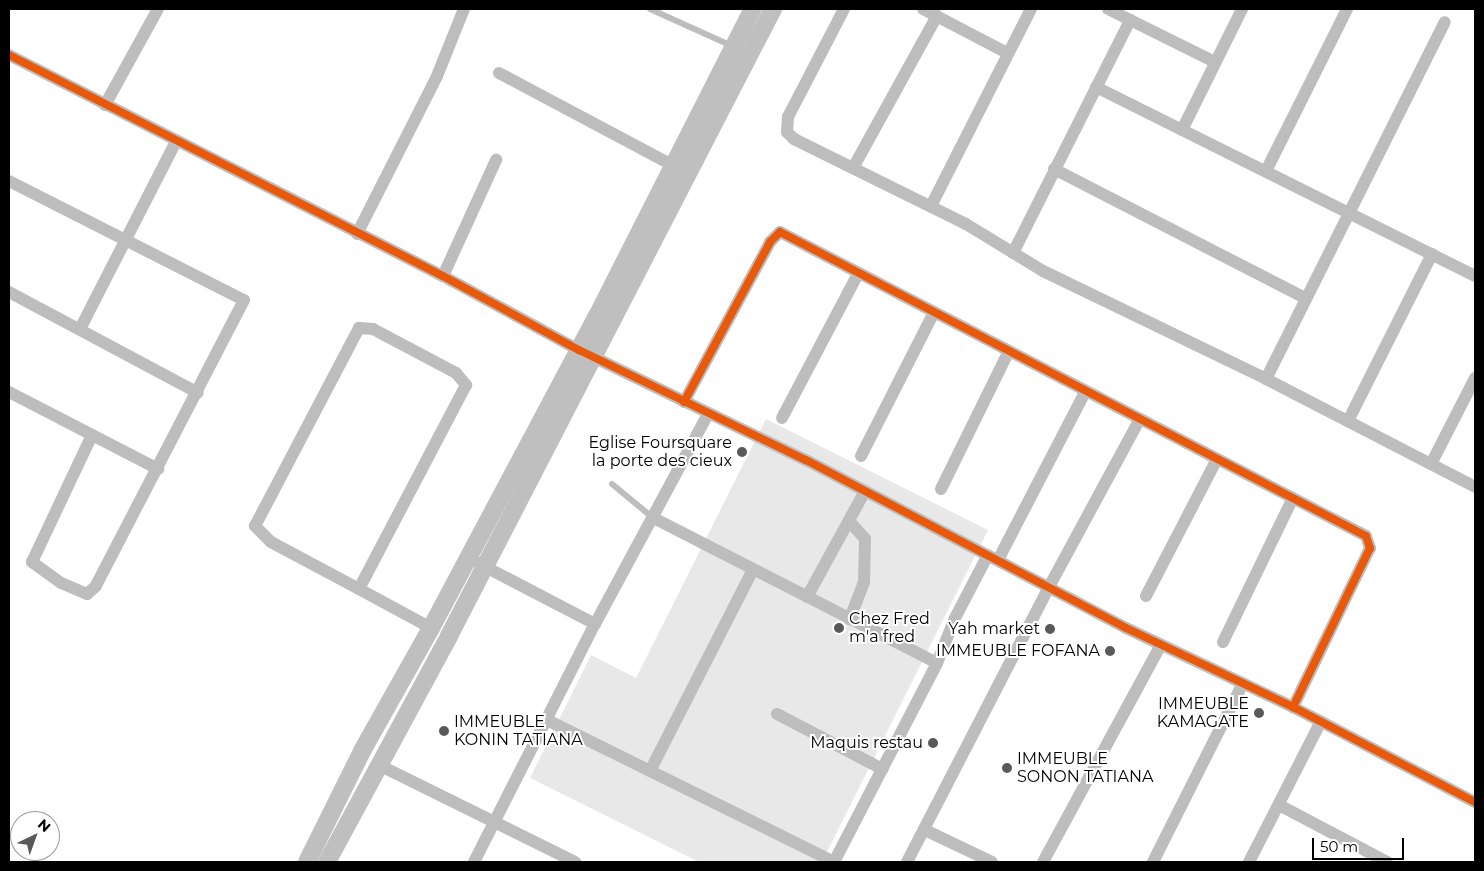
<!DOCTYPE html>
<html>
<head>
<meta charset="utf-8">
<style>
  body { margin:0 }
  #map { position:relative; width:1484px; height:871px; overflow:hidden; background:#fff; font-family:Montserrat,sans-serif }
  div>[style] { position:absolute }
  .green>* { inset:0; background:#e8e8e8 }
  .lane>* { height:6px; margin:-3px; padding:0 3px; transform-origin:3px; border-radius:3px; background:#bdbdbd }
  .street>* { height:12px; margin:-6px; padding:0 6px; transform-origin:6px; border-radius:6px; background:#bdbdbd }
  .secondary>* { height:18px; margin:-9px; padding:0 9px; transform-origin:9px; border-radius:9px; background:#bfbfbf }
  .cycleway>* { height:8px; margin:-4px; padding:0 4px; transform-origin:4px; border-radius:4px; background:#e8590c }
  .dots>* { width:14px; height:14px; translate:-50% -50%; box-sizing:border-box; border:2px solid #fff; border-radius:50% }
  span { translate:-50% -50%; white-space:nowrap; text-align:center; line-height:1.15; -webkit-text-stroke:4px #fff; paint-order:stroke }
  .poi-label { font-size:16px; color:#000 }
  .right { translate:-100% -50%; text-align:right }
  .left { translate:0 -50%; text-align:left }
  .frame { position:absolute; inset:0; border:10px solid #000; pointer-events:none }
  .north { position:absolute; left:10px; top:811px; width:50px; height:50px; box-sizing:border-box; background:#fff; border:1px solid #999; border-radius:50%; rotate:42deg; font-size:14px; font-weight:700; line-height:20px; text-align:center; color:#000 }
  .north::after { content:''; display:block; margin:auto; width:18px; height:22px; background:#595959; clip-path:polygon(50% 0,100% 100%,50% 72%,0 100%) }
  .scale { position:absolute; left:1312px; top:838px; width:92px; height:22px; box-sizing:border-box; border:2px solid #000; border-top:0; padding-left:6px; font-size:15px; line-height:18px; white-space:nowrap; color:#000; -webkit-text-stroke:4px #fff; paint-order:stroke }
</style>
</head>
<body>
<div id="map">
  <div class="green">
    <i style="clip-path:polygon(766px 419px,988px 530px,822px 862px,699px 862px,530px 778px,591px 655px,636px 678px)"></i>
  </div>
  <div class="lane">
    <i style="left:650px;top:9px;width:90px;rotate:24.3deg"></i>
    <i style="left:612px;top:484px;width:52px;rotate:39.5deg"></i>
  </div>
  <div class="street">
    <i style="left:844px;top:9px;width:122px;rotate:117.4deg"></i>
    <i style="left:788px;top:117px;width:15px;rotate:94deg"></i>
    <i style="left:787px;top:132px;width:10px;rotate:45deg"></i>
    <i style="left:794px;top:139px;width:192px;rotate:26.3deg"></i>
    <i style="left:966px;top:224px;width:90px;rotate:31.4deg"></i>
    <i style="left:1043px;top:271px;width:248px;rotate:25.8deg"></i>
    <i style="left:1266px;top:379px;width:235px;rotate:27.3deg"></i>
    <i style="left:923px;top:9px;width:95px;rotate:27.6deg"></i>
    <i style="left:1108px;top:9px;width:119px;rotate:26.4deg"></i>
    <i style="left:9px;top:55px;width:487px;rotate:27deg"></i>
    <i style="left:443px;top:276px;width:155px;rotate:28.6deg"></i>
    <i style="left:579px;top:350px;width:252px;rotate:25.9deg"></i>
    <i style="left:806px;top:460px;width:361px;rotate:27.7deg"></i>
    <i style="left:1126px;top:628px;width:185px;rotate:25.3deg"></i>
    <i style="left:1293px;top:707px;width:205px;rotate:27.6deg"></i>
    <i style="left:499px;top:73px;width:196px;rotate:28deg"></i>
    <i style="left:1096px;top:87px;width:424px;rotate:26.5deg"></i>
    <i style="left:105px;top:105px;width:110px;rotate:-61.1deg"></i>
    <i style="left:1182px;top:130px;width:135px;rotate:-63.6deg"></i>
    <i style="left:853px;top:168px;width:174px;rotate:-61.1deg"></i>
    <i style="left:1054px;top:169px;width:282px;rotate:27.2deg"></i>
    <i style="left:1266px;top:171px;width:181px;rotate:-63.4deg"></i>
    <i style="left:9px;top:181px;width:263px;rotate:26.9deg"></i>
    <i style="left:244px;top:300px;width:322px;rotate:117.4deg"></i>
    <i style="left:96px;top:586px;width:12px;rotate:138deg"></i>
    <i style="left:87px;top:594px;width:28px;rotate:-157deg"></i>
    <i style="left:61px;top:583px;width:36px;rotate:-144deg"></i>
    <i style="left:32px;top:562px;width:140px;rotate:-64.7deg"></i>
    <i style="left:931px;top:206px;width:221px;rotate:-63.1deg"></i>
    <i style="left:357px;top:234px;width:177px;rotate:-63.1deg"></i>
    <i style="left:437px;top:76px;width:72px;rotate:-68.1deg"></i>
    <i style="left:1013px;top:253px;width:261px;rotate:-63.3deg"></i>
    <i style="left:443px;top:276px;width:128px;rotate:-65.4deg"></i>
    <i style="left:9px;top:292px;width:214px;rotate:28.1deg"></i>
    <i style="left:359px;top:328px;width:14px;rotate:4deg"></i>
    <i style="left:373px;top:329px;width:94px;rotate:27.9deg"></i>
    <i style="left:456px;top:373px;width:16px;rotate:50deg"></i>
    <i style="left:466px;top:385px;width:230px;rotate:117.7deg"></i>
    <i style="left:359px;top:589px;width:100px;rotate:-151.9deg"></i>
    <i style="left:271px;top:542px;width:23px;rotate:-135deg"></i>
    <i style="left:255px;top:526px;width:224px;rotate:-62.3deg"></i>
    <i style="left:80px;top:329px;width:211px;rotate:-62.9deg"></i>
    <i style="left:1266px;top:379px;width:399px;rotate:-63.4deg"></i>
    <i style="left:9px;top:392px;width:168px;rotate:27.3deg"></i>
    <i style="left:684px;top:402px;width:182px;rotate:-61.7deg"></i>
    <i style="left:770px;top:242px;width:14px;rotate:-45deg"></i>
    <i style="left:780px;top:232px;width:660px;rotate:27.42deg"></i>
    <i style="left:1366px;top:536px;width:13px;rotate:72deg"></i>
    <i style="left:1370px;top:548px;width:177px;rotate:115.8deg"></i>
    <i style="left:782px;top:418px;width:163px;rotate:-62.2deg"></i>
    <i style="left:1348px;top:421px;width:187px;rotate:-63.3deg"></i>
    <i style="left:861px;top:456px;width:159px;rotate:-63.1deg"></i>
    <i style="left:1431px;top:464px;width:97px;rotate:-62.9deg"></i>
    <i style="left:941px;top:489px;width:152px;rotate:-63.8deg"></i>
    <i style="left:849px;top:521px;width:24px;rotate:48deg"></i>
    <i style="left:865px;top:539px;width:43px;rotate:91.3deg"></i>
    <i style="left:864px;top:582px;width:40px;rotate:111deg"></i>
    <i style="left:998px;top:560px;width:189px;rotate:-62.6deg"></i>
    <i style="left:478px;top:563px;width:132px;rotate:27.5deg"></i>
    <i style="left:359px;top:589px;width:82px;rotate:28.4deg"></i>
    <i style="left:1146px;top:596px;width:154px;rotate:-62.6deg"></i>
    <i style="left:807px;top:597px;width:121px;rotate:-61.3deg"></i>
    <i style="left:1223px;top:642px;width:160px;rotate:-64.1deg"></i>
    <i style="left:937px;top:663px;width:48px;rotate:-68.2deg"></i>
    <i style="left:955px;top:618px;width:71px;rotate:-62.4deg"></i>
    <i style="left:777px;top:714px;width:119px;rotate:27.6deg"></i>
    <i style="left:547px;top:720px;width:320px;rotate:26.3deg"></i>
    <i style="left:834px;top:862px;width:224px;rotate:-62.6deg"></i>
    <i style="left:937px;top:663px;width:320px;rotate:-152.9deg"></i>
    <i style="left:379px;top:765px;width:219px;rotate:26.3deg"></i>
    <i style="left:650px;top:771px;width:226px;rotate:-62.9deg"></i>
    <i style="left:1279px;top:805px;width:122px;rotate:27.8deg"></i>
    <i style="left:925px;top:830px;width:74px;rotate:25.5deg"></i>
    <i style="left:474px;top:862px;width:267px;rotate:-63.1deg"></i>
    <i style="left:595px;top:624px;width:238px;rotate:-61.7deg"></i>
    <i style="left:907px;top:862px;width:309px;rotate:-62.7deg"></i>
    <i style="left:1049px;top:587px;width:191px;rotate:-61.6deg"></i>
    <i style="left:1043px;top:862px;width:247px;rotate:-61.5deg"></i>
    <i style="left:1153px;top:862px;width:200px;rotate:-63.3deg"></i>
    <i style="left:1249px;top:862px;width:158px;rotate:-62.9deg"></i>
  </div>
  <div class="secondary">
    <i style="left:307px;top:862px;width:124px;rotate:-63.6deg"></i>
    <i style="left:362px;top:751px;width:141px;rotate:-60.7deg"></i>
    <i style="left:431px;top:628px;width:353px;rotate:-62deg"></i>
    <i style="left:597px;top:316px;width:344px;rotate:-63.1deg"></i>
    <i style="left:327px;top:862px;width:257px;rotate:-61.6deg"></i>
    <i style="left:449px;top:636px;width:706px;rotate:-62.67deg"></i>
  </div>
  <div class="cycleway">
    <i style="left:9px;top:55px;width:487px;rotate:27deg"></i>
    <i style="left:443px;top:276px;width:155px;rotate:28.6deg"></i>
    <i style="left:579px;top:350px;width:252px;rotate:25.9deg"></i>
    <i style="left:806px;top:460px;width:361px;rotate:27.7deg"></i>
    <i style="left:1126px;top:628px;width:185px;rotate:25.3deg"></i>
    <i style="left:1293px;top:707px;width:205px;rotate:27.6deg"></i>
    <i style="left:684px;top:402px;width:182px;rotate:-61.7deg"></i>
    <i style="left:770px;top:242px;width:14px;rotate:-45deg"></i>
    <i style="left:780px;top:232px;width:660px;rotate:27.42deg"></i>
    <i style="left:1366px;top:536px;width:13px;rotate:72deg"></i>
    <i style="left:1370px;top:548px;width:177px;rotate:115.8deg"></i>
  </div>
  <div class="dots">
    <i style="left:742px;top:452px;background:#595959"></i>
    <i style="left:839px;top:628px;background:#595959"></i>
    <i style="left:1050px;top:629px;background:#595959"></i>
    <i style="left:1110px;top:651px;background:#595959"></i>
    <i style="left:1259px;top:713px;background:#595959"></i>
    <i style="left:444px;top:731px;background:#595959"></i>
    <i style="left:933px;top:743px;background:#595959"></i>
    <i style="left:1007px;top:768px;background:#595959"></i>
  </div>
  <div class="poi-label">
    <span class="right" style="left:732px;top:452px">Eglise Foursquare<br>la porte des cieux</span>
    <span class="left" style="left:849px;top:628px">Chez Fred<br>m'a fred</span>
    <span class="right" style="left:1040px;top:629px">Yah market</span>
    <span class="right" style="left:1100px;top:651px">IMMEUBLE FOFANA</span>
    <span class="right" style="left:1249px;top:713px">IMMEUBLE<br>KAMAGATE</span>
    <span class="left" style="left:454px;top:731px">IMMEUBLE<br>KONIN TATIANA</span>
    <span class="right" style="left:923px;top:743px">Maquis restau</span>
    <span class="left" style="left:1017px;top:768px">IMMEUBLE<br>SONON TATIANA</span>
  </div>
  <div class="frame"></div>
  <div class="north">N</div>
  <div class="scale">50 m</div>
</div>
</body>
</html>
